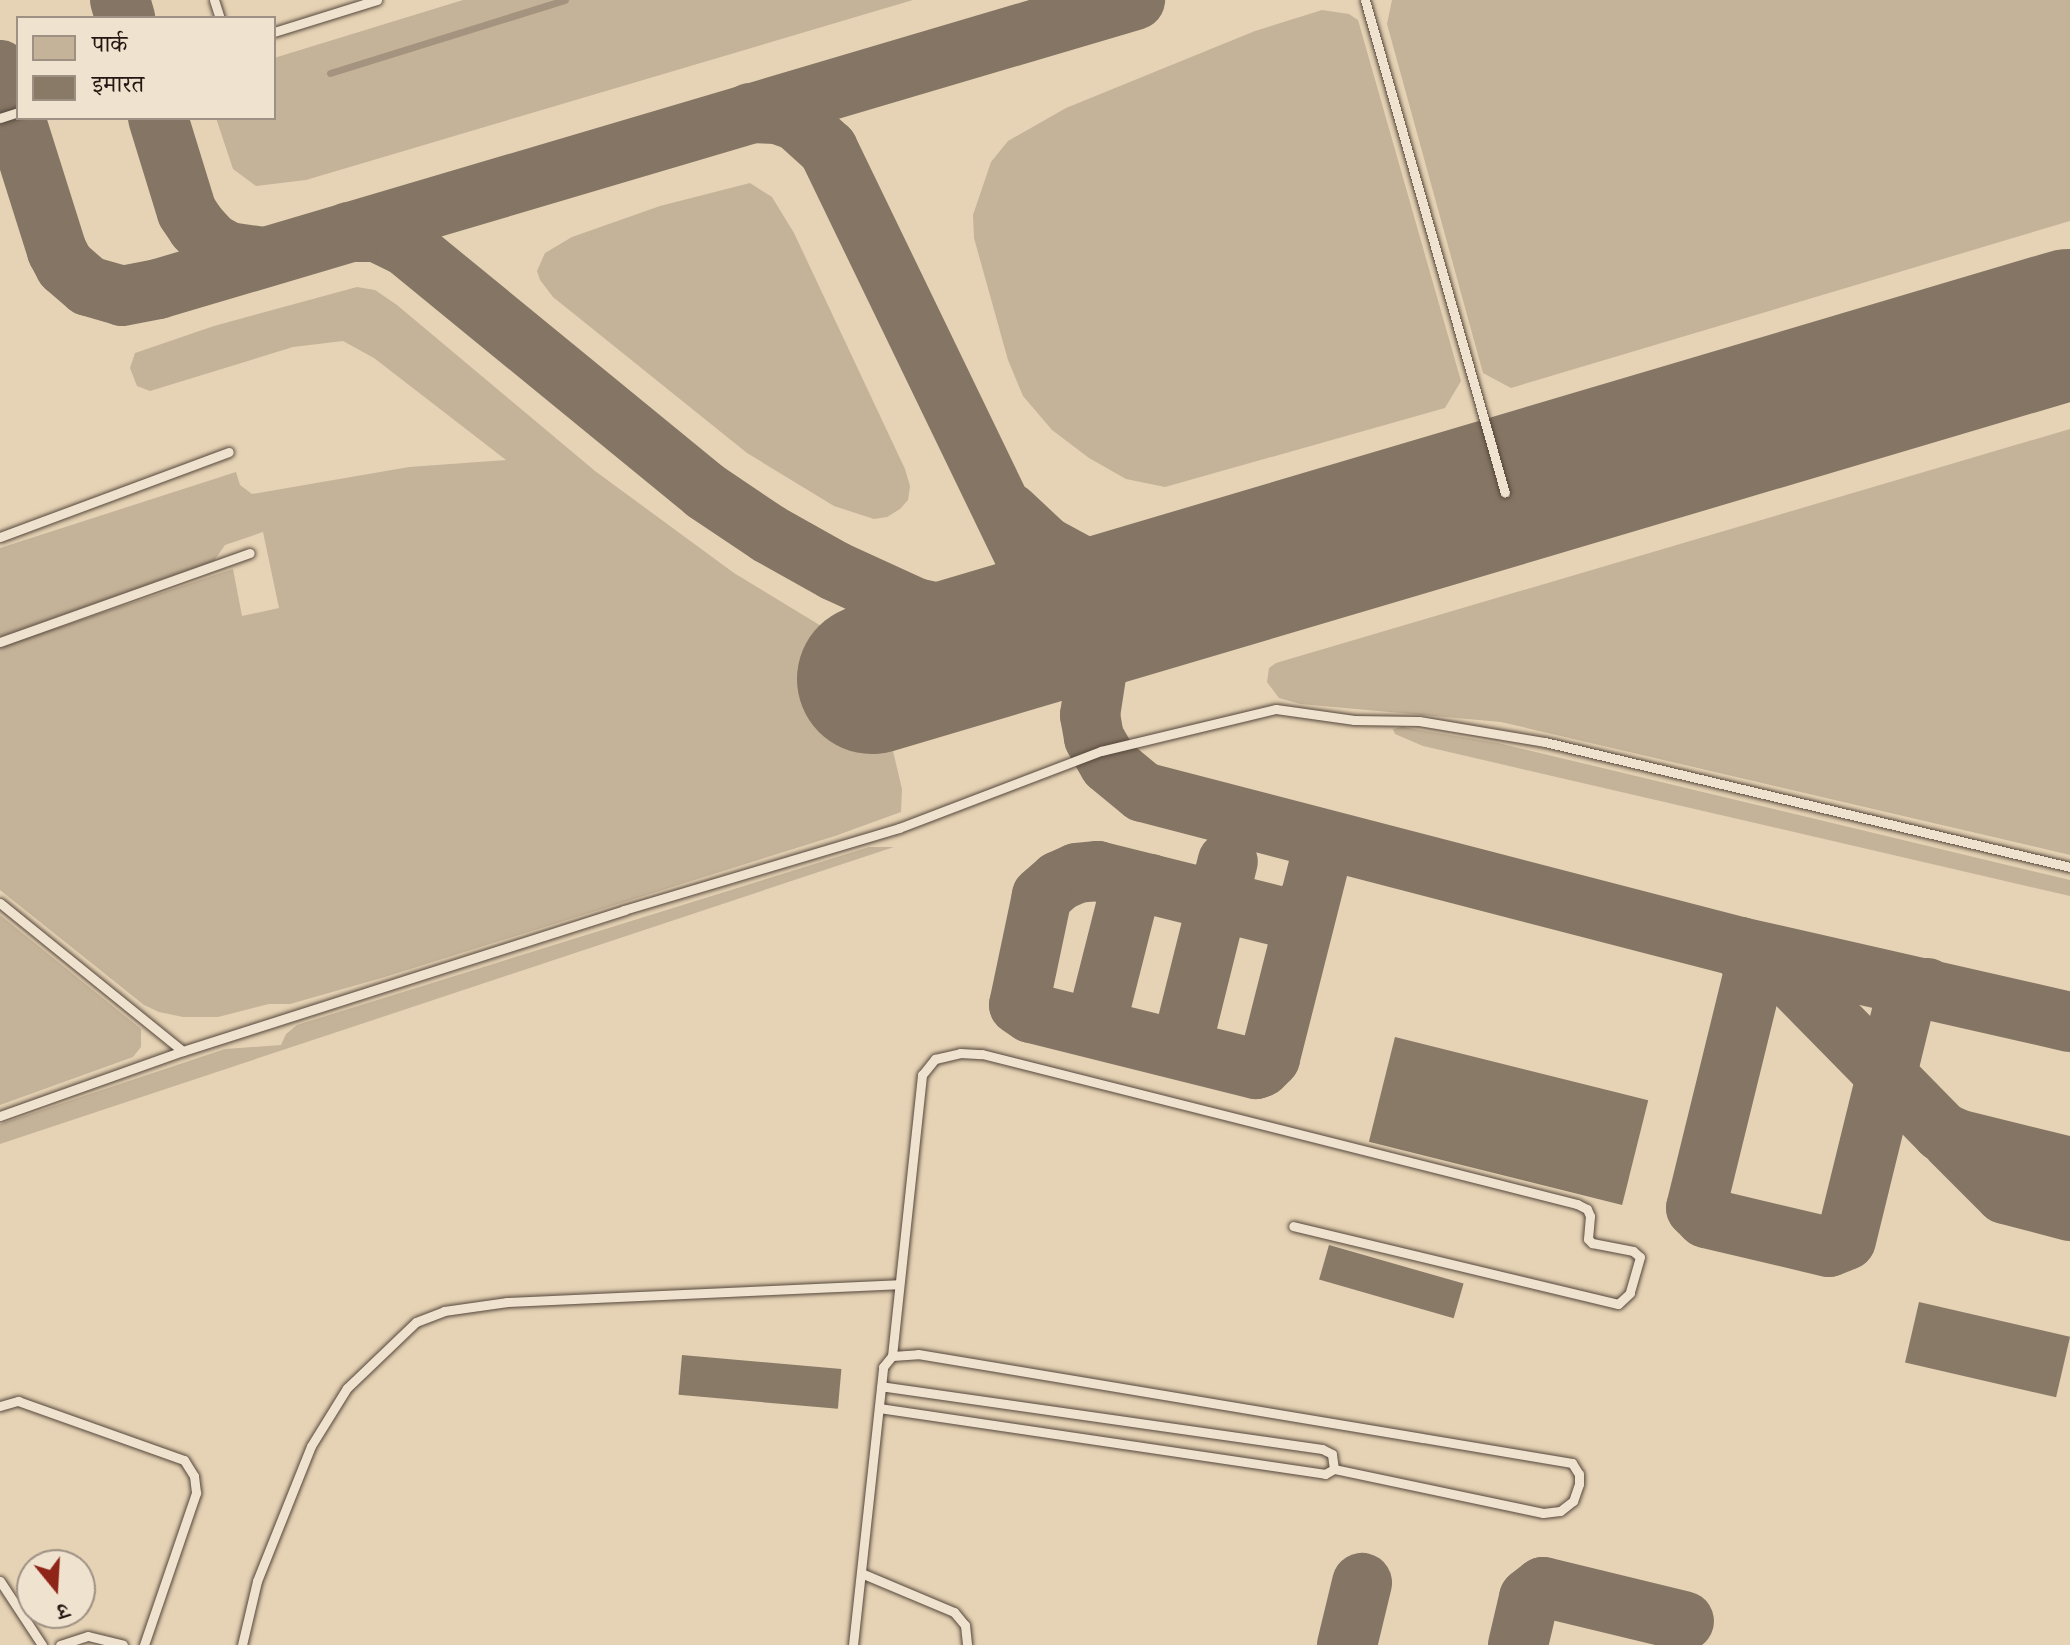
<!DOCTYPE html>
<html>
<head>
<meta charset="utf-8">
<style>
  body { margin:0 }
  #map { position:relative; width:2070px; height:1645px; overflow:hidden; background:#e6d3b5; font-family:"IM FELL English","Noto Serif Devanagari",serif }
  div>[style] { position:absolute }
  .green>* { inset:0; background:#c5b399 }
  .stream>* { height:7px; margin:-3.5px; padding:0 3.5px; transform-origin:3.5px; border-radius:3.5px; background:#a4937e }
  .taxiway>* { height:60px; margin:-30px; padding:0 30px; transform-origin:30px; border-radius:30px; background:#857564 }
  .runway>* { height:150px; margin:-75px; padding:0 75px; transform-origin:75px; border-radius:75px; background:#857564 }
  .building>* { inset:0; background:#897967; transform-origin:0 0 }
  .roads { filter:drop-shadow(0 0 2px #54463b) drop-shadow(0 0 2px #54463b) }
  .service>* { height:9px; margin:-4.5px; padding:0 4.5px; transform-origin:4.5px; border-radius:4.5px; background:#efe2cf }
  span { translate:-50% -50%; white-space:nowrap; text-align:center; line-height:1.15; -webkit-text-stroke:8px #efe2cf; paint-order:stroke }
  .legend { position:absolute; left:16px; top:16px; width:260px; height:104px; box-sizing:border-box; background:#efe2cf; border:2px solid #9e9183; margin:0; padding:10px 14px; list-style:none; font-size:24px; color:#241712 }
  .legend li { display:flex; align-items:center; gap:16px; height:40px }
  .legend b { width:40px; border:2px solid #9e9183 }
  .north { position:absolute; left:16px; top:1549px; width:80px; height:80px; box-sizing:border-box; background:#efe2cf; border:2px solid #9e9183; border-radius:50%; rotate:162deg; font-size:22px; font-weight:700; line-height:32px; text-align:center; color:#241712 }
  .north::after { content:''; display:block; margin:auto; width:28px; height:36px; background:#8f2418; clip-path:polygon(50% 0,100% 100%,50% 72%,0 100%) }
</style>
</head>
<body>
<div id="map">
  <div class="green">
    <i style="clip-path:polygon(463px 0,913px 0,306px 180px,256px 186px,233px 169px,216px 118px,274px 118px,274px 58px)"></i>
    <i style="clip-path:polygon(1392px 0,2070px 0,2070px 221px,1511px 388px,1483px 373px,1387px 24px)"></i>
    <i style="clip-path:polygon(1322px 10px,1349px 14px,1358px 20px,1461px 381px,1445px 408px,1165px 487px,1126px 479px,1089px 458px,1052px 430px,1023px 396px,1008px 360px,974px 238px,973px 215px,991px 162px,1008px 141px,1066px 108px,1255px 31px)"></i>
    <i style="clip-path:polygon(750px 183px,772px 197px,794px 233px,905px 469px,910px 486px,908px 500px,900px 509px,887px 517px,874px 519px,834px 506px,747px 453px,553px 297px,540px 280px,537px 271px,545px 253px,572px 237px,660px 206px)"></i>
    <i style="clip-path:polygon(357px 287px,375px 290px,397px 305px,595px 471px,734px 573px,831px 632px,855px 626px,893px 751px,902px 789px,901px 812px,835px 836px,385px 977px,290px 1004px,269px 1004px,218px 1017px,183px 1017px,159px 1012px,144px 1005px,0 890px,0 647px,233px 569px,242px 616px,279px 608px,263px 532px,225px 545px,214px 561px,0 637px,0 548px,236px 472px,240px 485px,252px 494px,409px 467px,506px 460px,374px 358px,343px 341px,293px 347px,150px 391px,137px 386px,130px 368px,135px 353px,214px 326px)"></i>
    <i style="clip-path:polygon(2070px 429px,2070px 855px,1501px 722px,1300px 704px,1279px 698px,1267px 682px,1269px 668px,1276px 663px)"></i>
    <i style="clip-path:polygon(1402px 727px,1498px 743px,2070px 880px,2070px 896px,1423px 746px,1395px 734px,1393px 729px)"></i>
    <i style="clip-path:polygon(869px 847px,894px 847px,0 1144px,0 1124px,225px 1049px,281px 1045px,286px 1034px,297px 1025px)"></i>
    <i style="clip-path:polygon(0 915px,141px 1029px,141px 1047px,133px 1057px,0 1105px)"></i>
  </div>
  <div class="stream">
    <i style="left:330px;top:73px;width:246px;rotate:-17.3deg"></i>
  </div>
  <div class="taxiway">
    <i style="left:120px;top:0;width:19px;rotate:74deg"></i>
    <i style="left:0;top:70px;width:190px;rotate:72.5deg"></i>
    <i style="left:57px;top:251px;width:17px;rotate:62deg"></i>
    <i style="left:65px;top:266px;width:30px;rotate:41deg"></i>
    <i style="left:88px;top:286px;width:35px;rotate:16deg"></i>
    <i style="left:122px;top:296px;width:37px;rotate:-11deg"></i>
    <i style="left:158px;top:289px;width:1019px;rotate:-16.48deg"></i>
    <i style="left:750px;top:113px;width:27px;rotate:2deg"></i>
    <i style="left:777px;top:114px;width:21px;rotate:19deg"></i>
    <i style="left:797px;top:121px;width:42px;rotate:42.1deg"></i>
    <i style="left:828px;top:149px;width:455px;rotate:64.2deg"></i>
    <i style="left:1026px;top:559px;width:103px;rotate:67.7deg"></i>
    <i style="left:158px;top:118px;width:98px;rotate:72.9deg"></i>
    <i style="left:187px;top:212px;width:18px;rotate:56deg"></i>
    <i style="left:197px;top:227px;width:22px;rotate:47deg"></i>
    <i style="left:212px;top:243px;width:18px;rotate:29deg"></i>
    <i style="left:228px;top:252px;width:37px;rotate:8deg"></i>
    <i style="left:349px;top:232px;width:28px"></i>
    <i style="left:377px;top:232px;width:32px;rotate:26deg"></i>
    <i style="left:406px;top:246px;width:387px;rotate:39.3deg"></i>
    <i style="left:705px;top:491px;width:77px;rotate:33.9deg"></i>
    <i style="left:769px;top:534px;width:76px;rotate:29.3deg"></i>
    <i style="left:835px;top:571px;width:89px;rotate:24.6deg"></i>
    <i style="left:916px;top:608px;width:60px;rotate:12.4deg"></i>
    <i style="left:975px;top:621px;width:54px;rotate:1.1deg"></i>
    <i style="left:1029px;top:622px;width:55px;rotate:-6.2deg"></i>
    <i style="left:1010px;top:513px;width:48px;rotate:43.3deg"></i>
    <i style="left:1045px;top:546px;width:50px;rotate:28.6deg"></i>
    <i style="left:1089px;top:570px;width:48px;rotate:13.2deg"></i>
    <i style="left:1136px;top:581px;width:61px;rotate:-0.9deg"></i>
    <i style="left:1201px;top:581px;width:53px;rotate:155.4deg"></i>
    <i style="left:1153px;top:603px;width:29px;rotate:146deg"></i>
    <i style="left:1129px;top:619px;width:33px;rotate:128deg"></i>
    <i style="left:1109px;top:645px;width:28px;rotate:116deg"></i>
    <i style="left:1097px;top:670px;width:46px;rotate:98.8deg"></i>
    <i style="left:1090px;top:715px;width:23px;rotate:80deg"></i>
    <i style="left:1094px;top:738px;width:30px;rotate:60deg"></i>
    <i style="left:1109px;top:764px;width:44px;rotate:39.5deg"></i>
    <i style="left:1143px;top:792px;width:617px;rotate:14.55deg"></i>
    <i style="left:1740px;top:947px;width:338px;rotate:12.8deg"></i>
    <i style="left:1307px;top:903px;width:13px;rotate:129deg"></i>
    <i style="left:1299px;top:913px;width:17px;rotate:167deg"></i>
    <i style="left:1282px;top:917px;width:190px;rotate:-166deg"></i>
    <i style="left:1098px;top:871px;width:21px;rotate:175deg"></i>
    <i style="left:1077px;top:873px;width:20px;rotate:156deg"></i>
    <i style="left:1059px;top:881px;width:23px;rotate:139deg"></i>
    <i style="left:1042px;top:896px;width:111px;rotate:101.9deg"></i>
    <i style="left:1019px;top:1005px;width:14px;rotate:34deg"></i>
    <i style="left:1031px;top:1013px;width:232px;rotate:14deg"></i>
    <i style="left:1256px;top:1069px;width:5px;rotate:-22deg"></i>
    <i style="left:1261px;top:1067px;width:13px;rotate:-45deg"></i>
    <i style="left:1270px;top:1058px;width:207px;rotate:-75.8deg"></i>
    <i style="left:1321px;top:857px;width:20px;rotate:-37deg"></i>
    <i style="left:1740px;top:947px;width:26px;rotate:54deg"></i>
    <i style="left:1755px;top:968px;width:247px;rotate:103.8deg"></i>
    <i style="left:1696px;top:1208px;width:14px;rotate:45deg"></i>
    <i style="left:1706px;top:1218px;width:126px;rotate:13.3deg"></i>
    <i style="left:1829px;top:1247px;width:18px;rotate:-22deg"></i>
    <i style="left:1846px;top:1240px;width:248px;rotate:-76.2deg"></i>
    <i style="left:1905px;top:999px;width:17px;rotate:-36deg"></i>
    <i style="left:1919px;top:989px;width:8px;rotate:-7deg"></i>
    <i style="left:1758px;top:953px;width:26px;rotate:32deg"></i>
    <i style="left:1780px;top:967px;width:231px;rotate:45.5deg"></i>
    <i style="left:1942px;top:1132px;width:17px;rotate:25deg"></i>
    <i style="left:1957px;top:1139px;width:116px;rotate:13.9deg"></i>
    <i style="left:1113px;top:1033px;width:15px;rotate:-143deg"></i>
    <i style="left:1101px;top:1024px;width:15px;rotate:-94deg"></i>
    <i style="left:1100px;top:1009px;width:110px;rotate:-75.8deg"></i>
    <i style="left:1127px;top:902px;width:20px;rotate:-57deg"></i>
    <i style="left:1138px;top:885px;width:12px;rotate:-5deg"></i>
    <i style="left:1165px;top:1046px;width:9px"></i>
    <i style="left:1174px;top:1046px;width:13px;rotate:-42deg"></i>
    <i style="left:1184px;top:1037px;width:181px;rotate:-76deg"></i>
    <i style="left:1951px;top:1140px;width:76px;rotate:45deg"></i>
    <i style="left:2005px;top:1194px;width:67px;rotate:14.7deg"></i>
    <i style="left:1347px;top:1645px;width:64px;rotate:-76.4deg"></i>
    <i style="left:1518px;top:1645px;width:48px;rotate:-76.8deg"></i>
    <i style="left:1529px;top:1598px;width:18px;rotate:-38deg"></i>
    <i style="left:1543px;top:1587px;width:145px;rotate:13.6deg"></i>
  </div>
  <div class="runway">
    <i style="left:872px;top:679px;width:1249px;rotate:-16.51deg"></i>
  </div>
  <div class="building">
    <i style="left:1395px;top:1037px;width:261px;height:108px;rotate:14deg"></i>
    <i style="left:1329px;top:1245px;width:140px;height:36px;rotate:16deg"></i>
    <i style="left:1919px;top:1302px;width:155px;height:62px;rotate:13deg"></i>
    <i style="left:682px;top:1355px;width:160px;height:40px;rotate:5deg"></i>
  </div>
  <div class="roads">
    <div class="service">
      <i style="left:214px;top:0;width:19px;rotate:72deg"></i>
      <i style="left:1365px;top:0;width:512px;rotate:74.15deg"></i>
      <i style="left:274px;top:32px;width:108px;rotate:-17.3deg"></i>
      <i style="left:0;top:118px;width:19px;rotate:-18deg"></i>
      <i style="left:0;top:537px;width:244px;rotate:-20.4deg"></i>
      <i style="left:0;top:642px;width:265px;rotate:-19.6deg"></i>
      <i style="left:0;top:903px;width:235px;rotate:39deg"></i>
      <i style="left:0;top:1116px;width:194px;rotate:-19.6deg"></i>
      <i style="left:183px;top:1051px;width:463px;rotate:-17.7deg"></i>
      <i style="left:624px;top:910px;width:287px;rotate:-16.6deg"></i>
      <i style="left:899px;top:828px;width:216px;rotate:-20.9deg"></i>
      <i style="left:1101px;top:751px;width:180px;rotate:-13.5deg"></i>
      <i style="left:1276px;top:709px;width:79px;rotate:8deg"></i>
      <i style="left:1354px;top:720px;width:65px;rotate:0.9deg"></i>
      <i style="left:1419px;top:721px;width:128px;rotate:9.5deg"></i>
      <i style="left:1545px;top:742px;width:540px;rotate:13.39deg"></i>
      <i style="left:892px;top:1356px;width:283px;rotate:-83.9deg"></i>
      <i style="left:922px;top:1075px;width:21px;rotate:-51deg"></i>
      <i style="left:935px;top:1059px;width:26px;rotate:-13deg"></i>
      <i style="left:960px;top:1053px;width:22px;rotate:3deg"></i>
      <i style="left:982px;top:1054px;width:614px;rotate:14.15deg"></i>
      <i style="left:1577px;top:1204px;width:11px;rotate:27deg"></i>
      <i style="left:1587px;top:1209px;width:8px;rotate:67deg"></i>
      <i style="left:1590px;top:1216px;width:23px;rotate:95deg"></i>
      <i style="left:1588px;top:1239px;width:6px;rotate:45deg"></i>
      <i style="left:1592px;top:1243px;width:42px;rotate:11deg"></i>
      <i style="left:1633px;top:1251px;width:9px;rotate:41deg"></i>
      <i style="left:1640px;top:1257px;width:37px;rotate:106deg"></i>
      <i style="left:1630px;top:1293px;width:16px;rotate:137deg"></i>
      <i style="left:1618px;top:1304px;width:334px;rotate:-166.5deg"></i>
      <i style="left:0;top:1406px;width:19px;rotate:-16deg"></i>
      <i style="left:18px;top:1401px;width:176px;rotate:19.6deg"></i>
      <i style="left:184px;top:1460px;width:19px;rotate:58deg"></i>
      <i style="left:194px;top:1476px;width:17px;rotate:83deg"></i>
      <i style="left:196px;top:1493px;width:161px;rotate:108.9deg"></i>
      <i style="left:879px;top:1408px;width:451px;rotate:8.4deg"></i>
      <i style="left:1325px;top:1474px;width:10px;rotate:-29deg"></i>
      <i style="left:1334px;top:1469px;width:15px;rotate:-98deg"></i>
      <i style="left:1332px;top:1454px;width:11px;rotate:-153deg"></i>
      <i style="left:1322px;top:1449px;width:445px;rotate:-171.9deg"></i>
      <i style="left:861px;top:1573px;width:101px;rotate:22.8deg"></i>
      <i style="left:954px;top:1612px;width:17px;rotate:50deg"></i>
      <i style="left:965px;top:1625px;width:20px;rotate:84deg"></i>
      <i style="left:0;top:1581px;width:77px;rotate:56.7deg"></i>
      <i style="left:60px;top:1645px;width:29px;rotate:-18deg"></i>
      <i style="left:88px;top:1636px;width:36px;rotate:14deg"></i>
      <i style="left:242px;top:1645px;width:66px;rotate:-76.8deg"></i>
      <i style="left:257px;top:1581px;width:145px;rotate:-68.2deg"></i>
      <i style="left:311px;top:1446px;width:68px;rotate:-58.2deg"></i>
      <i style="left:347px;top:1388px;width:95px;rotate:-43.7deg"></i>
      <i style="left:416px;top:1322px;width:30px;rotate:-21deg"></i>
      <i style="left:444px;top:1311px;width:64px;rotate:-8.1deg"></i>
      <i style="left:507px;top:1302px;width:392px;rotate:-2.6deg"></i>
      <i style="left:853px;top:1645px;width:280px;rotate:-83.8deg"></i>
      <i style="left:883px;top:1367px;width:14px;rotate:-51deg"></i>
      <i style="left:892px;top:1356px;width:26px;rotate:-4deg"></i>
      <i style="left:918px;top:1354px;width:663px;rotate:9.46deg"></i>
      <i style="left:1572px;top:1463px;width:13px;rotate:58deg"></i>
      <i style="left:1579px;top:1474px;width:10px;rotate:90deg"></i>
      <i style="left:1579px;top:1484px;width:18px;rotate:109deg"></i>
      <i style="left:1573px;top:1501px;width:16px;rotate:142deg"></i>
      <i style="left:1560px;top:1511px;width:17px;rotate:173deg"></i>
      <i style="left:1543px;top:1513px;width:214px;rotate:-168.1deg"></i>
    </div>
  </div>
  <ul class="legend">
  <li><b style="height:22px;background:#c5b399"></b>पार्क</li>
  <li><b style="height:22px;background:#897967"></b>इमारत</li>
  </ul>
  <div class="north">उ</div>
</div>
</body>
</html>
